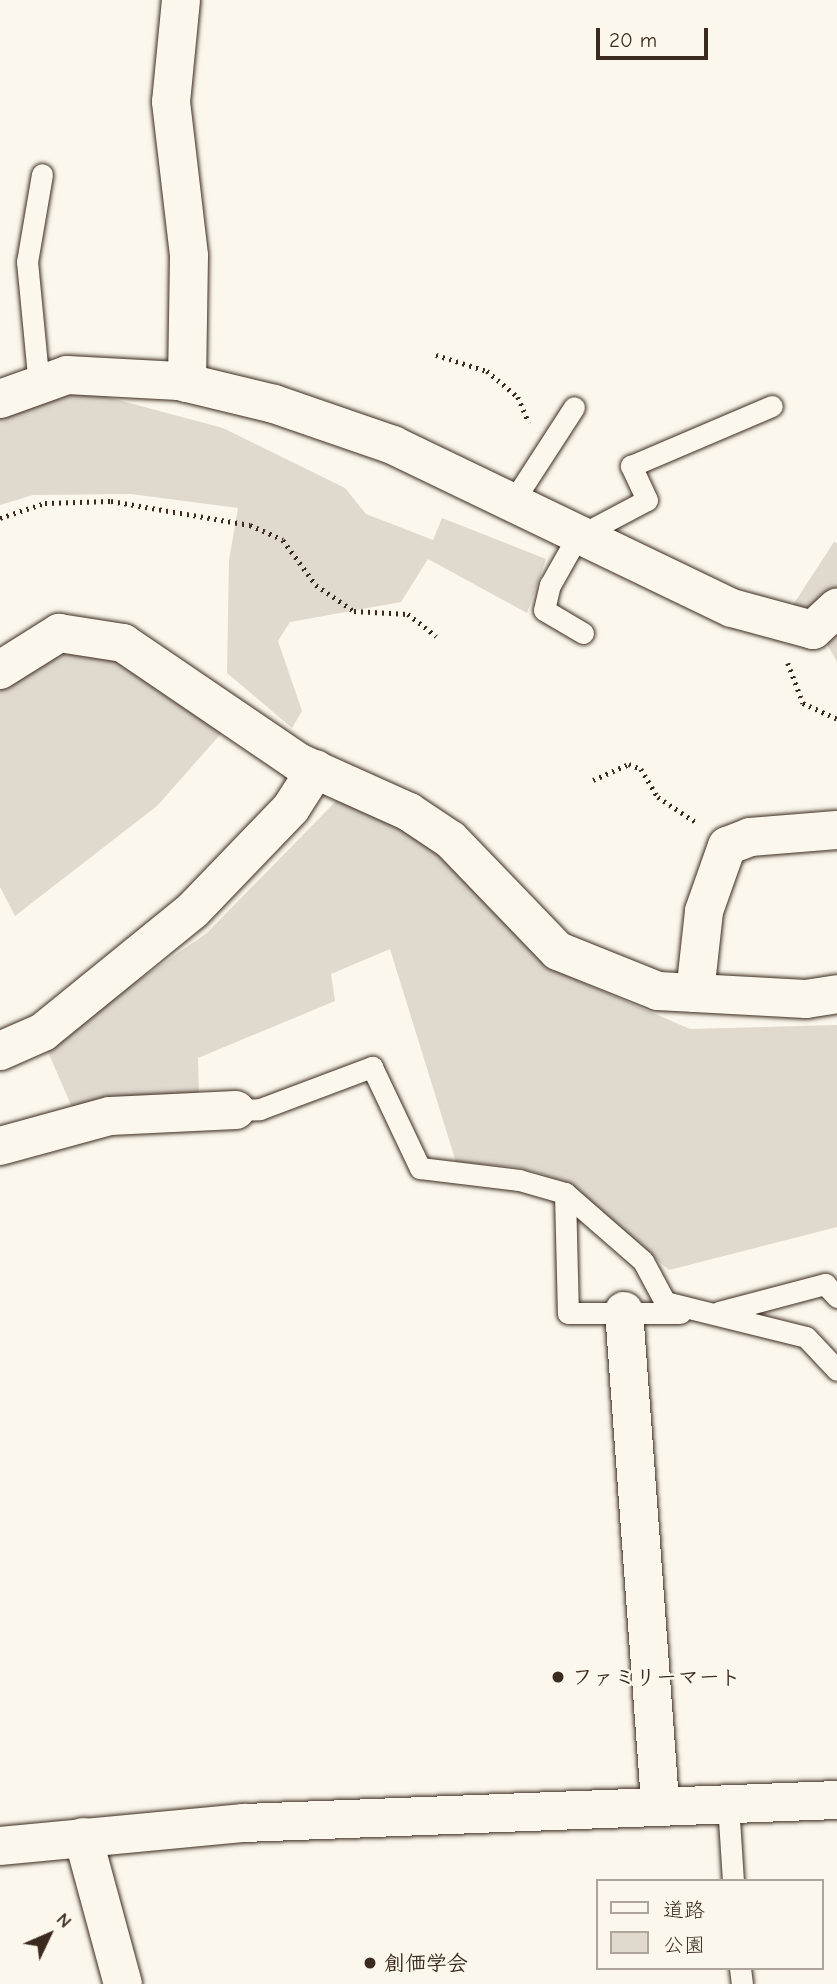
<!DOCTYPE html>
<html>
<head>
<meta charset="utf-8">
<style>
  body { margin:0 }
  #map { position:relative; width:837px; height:1984px; overflow:hidden; background:#fbf7ec; font-family:"Comic Neue","Klee One",sans-serif }
  div>[style] { position:absolute }
  .green>* { inset:0; background:#dfd9ce }
  .path>* { height:4.5px; margin-top:-2.25px; transform-origin:0; background:repeating-linear-gradient(90deg,#3b2a1e 0 2px,transparent 0 7px) }
  .roads { filter:drop-shadow(0 0 2px #3b2a1e) drop-shadow(0 0 2px #3b2a1e) }
  .lane>* { height:21px; margin:-10.5px; padding:0 10.5px; transform-origin:10.5px; border-radius:10.5px; background:#fbf7ec }
  .street>* { height:38px; margin:-19px; padding:0 19px; transform-origin:19px; border-radius:19px; background:#fbf7ec }
  .dots>* { width:19px; height:19px; translate:-50% -50%; box-sizing:border-box; border:4px solid #fbf7ec; border-radius:50% }
  span { translate:-50% -50%; white-space:nowrap; text-align:center; line-height:1.15; -webkit-text-stroke:5px #fbf7ec; paint-order:stroke }
  .poi-label { font-size:21px; color:#3b2a1e; font-weight:700 }
  .left { translate:0 -50%; text-align:left }
  .legend { position:absolute; left:596px; top:1879px; width:228px; height:91px; box-sizing:border-box; background:#fbf7ec; border:2px solid #aea59a; margin:0; padding:9px 12px; list-style:none; font-size:21px; color:#3b2a1e }
  .legend li { display:flex; align-items:center; gap:14px; height:35px }
  .legend b { width:35px; border:2px solid #aea59a }
  .north { position:absolute; left:14px; top:1900px; width:70px; height:70px; -webkit-text-stroke:5px #fbf7ec; paint-order:stroke; rotate:46deg; font-size:19px; font-weight:700; line-height:28px; text-align:center; color:#3b2a1e }
  .north::after { content:''; display:block; margin:auto; width:24px; height:32px; background:#3b2a1e; clip-path:polygon(50% 0,100% 100%,50% 72%,0 100%) }
  .scale { position:absolute; left:596px; top:28px; width:112px; height:32px; box-sizing:border-box; border:4px solid #3b2a1e; border-top:0; padding-left:9px; font-size:21px; line-height:24px; white-space:nowrap; color:#3b2a1e; -webkit-text-stroke:5px #fbf7ec; paint-order:stroke }
</style>
</head>
<body>
<div id="map">
  <div class="green">
    <i style="clip-path:polygon(77px 389px,223px 428px,345px 488px,366px 514px,433px 540px,442px 518px,546px 559px,527px 613px,428px 559px,401px 602px,290px 622px,278px 641px,302px 711px,292px 728px,227px 673px,229px 560px,238px 508px,131px 494px,33px 495px,0 505px,0 415px)"></i>
    <i style="clip-path:polygon(834px 542px,837px 543px,837px 662px,821px 633px,789px 611px)"></i>
    <i style="clip-path:polygon(62px 644px,119px 655px,226px 728px,157px 806px,15px 916px,0 887px,0 682px)"></i>
    <i style="clip-path:polygon(337px 800px,406px 825px,442px 849px,549px 968px,690px 1029px,837px 1025px,837px 1227px,669px 1270px,564px 1181px,517px 1167px,456px 1162px,390px 949px,331px 974px,335px 1001px,198px 1058px,199px 1096px,75px 1114px,45px 1045px,207px 933px)"></i>
  </div>
  <div class="path">
    <i style="left:436px;top:355px;width:53px;rotate:17.4deg"></i>
    <i style="left:487px;top:371px;width:40px;rotate:40deg"></i>
    <i style="left:518px;top:397px;width:28px;rotate:67deg"></i>
    <i style="left:0;top:518px;width:47px;rotate:-18.4deg"></i>
    <i style="left:45px;top:503px;width:66px;rotate:-1.7deg"></i>
    <i style="left:111px;top:501px;width:141px;rotate:9.8deg"></i>
    <i style="left:250px;top:525px;width:36px;rotate:24deg"></i>
    <i style="left:283px;top:540px;width:56px;rotate:53.7deg"></i>
    <i style="left:316px;top:585px;width:46px;rotate:34.4deg"></i>
    <i style="left:354px;top:611px;width:54px;rotate:3.2deg"></i>
    <i style="left:408px;top:614px;width:36px;rotate:38deg"></i>
    <i style="left:788px;top:663px;width:43px;rotate:69.4deg"></i>
    <i style="left:803px;top:703px;width:38px;rotate:25deg"></i>
    <i style="left:593px;top:780px;width:39px;rotate:-24deg"></i>
    <i style="left:629px;top:764px;width:13px;rotate:23deg"></i>
    <i style="left:641px;top:769px;width:33px;rotate:59deg"></i>
    <i style="left:658px;top:797px;width:47px;rotate:33.7deg"></i>
  </div>
  <div class="roads">
    <div class="lane">
      <i style="left:39px;top:386px;width:125px;rotate:-95.5deg"></i>
      <i style="left:27px;top:262px;width:89px;rotate:-80.3deg"></i>
      <i style="left:512px;top:503px;width:114px;rotate:-57.1deg"></i>
      <i style="left:583px;top:633px;width:45px;rotate:-149.5deg"></i>
      <i style="left:544px;top:610px;width:26px;rotate:-77deg"></i>
      <i style="left:550px;top:585px;width:55px;rotate:-60.6deg"></i>
      <i style="left:577px;top:537px;width:79px;rotate:-27.9deg"></i>
      <i style="left:647px;top:500px;width:38px;rotate:-115deg"></i>
      <i style="left:631px;top:466px;width:153px;rotate:-23.1deg"></i>
      <i style="left:236px;top:1110px;width:24px;rotate:-2deg"></i>
      <i style="left:260px;top:1109px;width:120px;rotate:-20.6deg"></i>
      <i style="left:372px;top:1067px;width:112px;rotate:64.6deg"></i>
      <i style="left:420px;top:1168px;width:100px;rotate:6.9deg"></i>
      <i style="left:519px;top:1180px;width:48px;rotate:15.8deg"></i>
      <i style="left:565px;top:1193px;width:103px;rotate:41.1deg"></i>
      <i style="left:643px;top:1261px;width:47px;rotate:61.8deg"></i>
      <i style="left:665px;top:1302px;width:145px;rotate:13.9deg"></i>
      <i style="left:806px;top:1337px;width:45px;rotate:46.8deg"></i>
      <i style="left:565px;top:1193px;width:120px;rotate:88.6deg"></i>
      <i style="left:568px;top:1313px;width:112px"></i>
      <i style="left:719px;top:1312px;width:110px;rotate:-14.8deg"></i>
      <i style="left:825px;top:1284px;width:18px;rotate:47deg"></i>
      <i style="left:728px;top:1804px;width:77px;rotate:86.3deg"></i>
      <i style="left:740px;top:1968px;width:16px;rotate:83deg"></i>
    </div>
    <div class="street">
      <i style="left:181px;top:0;width:102px;rotate:95.6deg"></i>
      <i style="left:171px;top:102px;width:155px;rotate:83.3deg"></i>
      <i style="left:189px;top:256px;width:127px;rotate:90.9deg"></i>
      <i style="left:0;top:399px;width:71px;rotate:-19.7deg"></i>
      <i style="left:67px;top:375px;width:112px;rotate:3.1deg"></i>
      <i style="left:179px;top:381px;width:98px;rotate:13.6deg"></i>
      <i style="left:274px;top:404px;width:126px;rotate:19deg"></i>
      <i style="left:393px;top:445px;width:376px;rotate:25.7deg"></i>
      <i style="left:732px;top:608px;width:84px;rotate:15.2deg"></i>
      <i style="left:813px;top:630px;width:33px;rotate:-43deg"></i>
      <i style="left:0;top:670px;width:70px;rotate:-32.1deg"></i>
      <i style="left:59px;top:633px;width:65px;rotate:8.9deg"></i>
      <i style="left:123px;top:643px;width:212px;rotate:34.2deg"></i>
      <i style="left:298px;top:762px;width:122px;rotate:24.2deg"></i>
      <i style="left:409px;top:812px;width:50px;rotate:33.7deg"></i>
      <i style="left:451px;top:840px;width:154px;rotate:46.1deg"></i>
      <i style="left:558px;top:951px;width:108px;rotate:21.8deg"></i>
      <i style="left:658px;top:991px;width:148px;rotate:3.1deg"></i>
      <i style="left:806px;top:999px;width:31px;rotate:-9deg"></i>
      <i style="left:695px;top:993px;width:82px;rotate:-83.7deg"></i>
      <i style="left:704px;top:911px;width:69px;rotate:-70.5deg"></i>
      <i style="left:727px;top:846px;width:25px;rotate:-21deg"></i>
      <i style="left:750px;top:837px;width:87px;rotate:-4.6deg"></i>
      <i style="left:0;top:1051px;width:47px;rotate:-23.8deg"></i>
      <i style="left:43px;top:1032px;width:193px;rotate:-39.1deg"></i>
      <i style="left:193px;top:910px;width:141px;rotate:-46.1deg"></i>
      <i style="left:291px;top:808px;width:46px;rotate:-57.3deg"></i>
      <i style="left:0;top:1146px;width:114px;rotate:-15.3deg"></i>
      <i style="left:110px;top:1116px;width:126px;rotate:-2.7deg"></i>
      <i style="left:624px;top:1311px;width:496px;rotate:85.8deg"></i>
      <i style="left:83px;top:1837px;width:152px;rotate:74.8deg"></i>
      <i style="left:0;top:1846px;width:245px;rotate:-5.4deg"></i>
      <i style="left:244px;top:1823px;width:593px;rotate:-2.22deg"></i>
    </div>
  </div>
  <div class="dots">
    <i style="left:558px;top:1677px;background:#3b2a1e"></i>
    <i style="left:370px;top:1963px;background:#3b2a1e"></i>
  </div>
  <div class="poi-label">
    <span class="left" style="left:572px;top:1677px">ファミリーマート</span>
    <span class="left" style="left:384px;top:1963px">創価学会</span>
  </div>
  <ul class="legend">
  <li><b style="height:9px;background:#fbf7ec"></b>道路</li>
  <li><b style="height:19px;background:#dfd9ce"></b>公園</li>
  </ul>
  <div class="north">N</div>
  <div class="scale">20 m</div>
</div>
</body>
</html>
